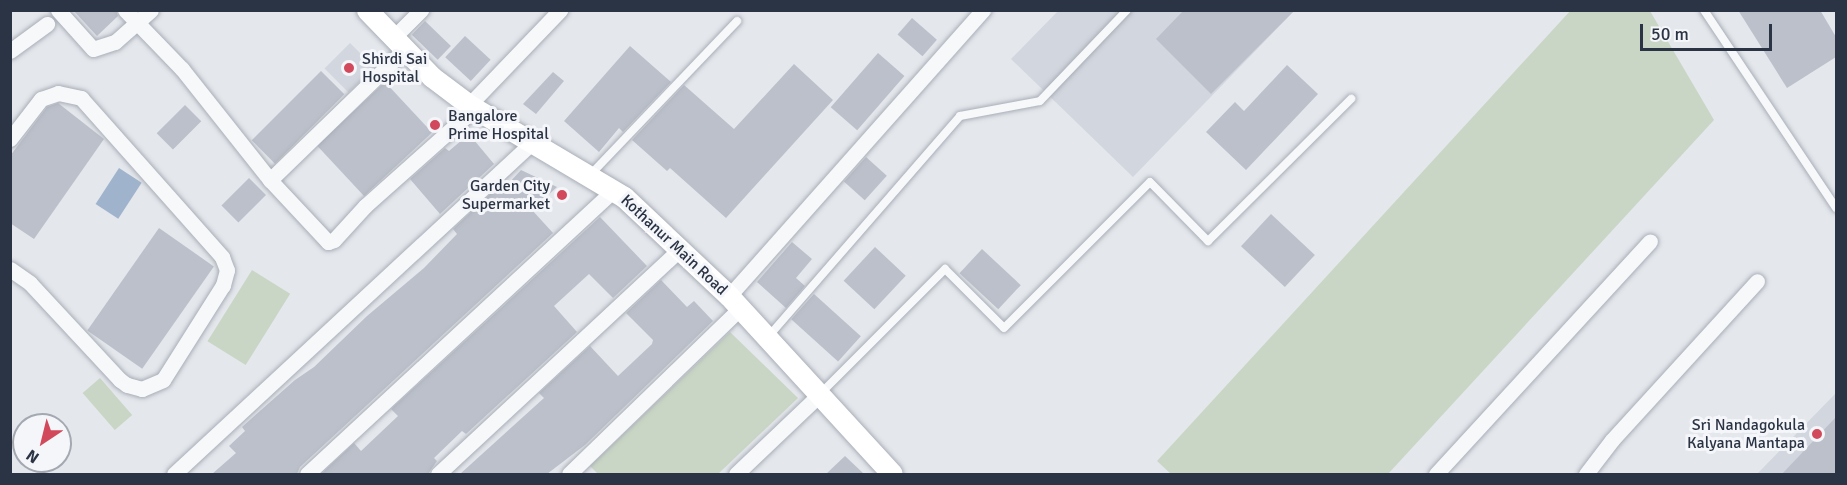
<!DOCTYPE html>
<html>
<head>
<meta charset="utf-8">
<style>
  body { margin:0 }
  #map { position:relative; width:1847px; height:485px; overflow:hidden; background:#e4e7ec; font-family:Signika,sans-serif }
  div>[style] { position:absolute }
  .built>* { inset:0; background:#d2d6de; transform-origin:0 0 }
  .green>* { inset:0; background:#c9d6c5; transform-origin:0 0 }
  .water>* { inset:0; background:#9fb4cc; transform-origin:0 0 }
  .building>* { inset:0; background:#bbc0ca; transform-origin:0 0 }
  .roads { filter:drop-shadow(0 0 2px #a9aeb7) drop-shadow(0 0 2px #a9aeb7) }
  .lane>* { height:8px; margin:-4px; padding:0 4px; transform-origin:4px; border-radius:4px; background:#f7f8fa }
  .street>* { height:15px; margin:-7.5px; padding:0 7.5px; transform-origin:7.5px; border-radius:7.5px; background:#f7f8fa }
  .secondary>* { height:21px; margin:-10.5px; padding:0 10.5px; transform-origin:10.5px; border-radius:10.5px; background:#fff }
  .dots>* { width:16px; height:16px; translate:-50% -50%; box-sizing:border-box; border:3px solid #f4f6f9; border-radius:50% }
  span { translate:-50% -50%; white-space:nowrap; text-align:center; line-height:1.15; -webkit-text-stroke:6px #f4f6f9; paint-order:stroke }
  .poi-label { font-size:16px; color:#2b3445 }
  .left { translate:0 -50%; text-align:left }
  .right { translate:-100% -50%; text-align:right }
  .street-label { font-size:16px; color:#2b3445 }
  .frame { position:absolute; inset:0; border:12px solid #2b3445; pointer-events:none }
  .north { position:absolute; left:12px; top:413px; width:60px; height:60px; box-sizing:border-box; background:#f4f6f9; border:2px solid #a4a8b1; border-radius:50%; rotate:215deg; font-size:16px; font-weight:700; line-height:24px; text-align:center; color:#2b3445 }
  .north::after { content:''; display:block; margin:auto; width:21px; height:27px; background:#d1495b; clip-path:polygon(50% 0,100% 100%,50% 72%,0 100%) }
  .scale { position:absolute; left:1640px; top:24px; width:132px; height:27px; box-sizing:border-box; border:3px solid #2b3445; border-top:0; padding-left:8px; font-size:18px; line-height:21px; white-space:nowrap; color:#2b3445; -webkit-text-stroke:4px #f4f6f9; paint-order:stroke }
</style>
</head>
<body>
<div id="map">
  <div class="built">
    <i style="clip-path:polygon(1058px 11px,1294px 11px,1133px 177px,1011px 59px)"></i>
    <i style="left:350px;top:43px;width:34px;height:36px;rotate:45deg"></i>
    <i style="clip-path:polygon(1836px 393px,1836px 474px,1757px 474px)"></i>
  </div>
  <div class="green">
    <i style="clip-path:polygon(1571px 10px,1650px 11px,1714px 120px,1388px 474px,1171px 474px,1157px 461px)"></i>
    <i style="left:252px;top:270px;width:45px;height:84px;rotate:32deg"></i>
    <i style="clip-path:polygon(730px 332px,798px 398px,718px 474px,598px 474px,590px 466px)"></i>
    <i style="left:100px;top:378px;width:49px;height:23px;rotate:49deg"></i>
  </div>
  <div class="water">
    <i style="left:119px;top:168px;width:27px;height:43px;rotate:33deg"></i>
  </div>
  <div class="building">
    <i style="clip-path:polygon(73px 10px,116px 10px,118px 16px,97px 36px)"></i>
    <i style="clip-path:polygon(1184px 10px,1295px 10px,1211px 94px,1156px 39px)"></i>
    <i style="clip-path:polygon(1738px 10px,1820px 10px,1836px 37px,1836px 57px,1787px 88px)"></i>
    <i style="left:912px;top:18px;width:33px;height:22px;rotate:41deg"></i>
    <i style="left:425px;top:21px;width:36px;height:19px;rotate:44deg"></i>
    <i style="left:465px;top:36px;width:35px;height:29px;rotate:43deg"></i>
    <i style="clip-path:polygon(630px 46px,671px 82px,623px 132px,619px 128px,599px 152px,564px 121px)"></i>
    <i style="left:878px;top:53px;width:35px;height:72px;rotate:41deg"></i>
    <i style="clip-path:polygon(794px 64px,833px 100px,726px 218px,670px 168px,667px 171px,632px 140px,684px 85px,734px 129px)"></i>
    <i style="clip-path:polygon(1287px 65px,1318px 94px,1246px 170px,1206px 132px,1235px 102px,1244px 111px)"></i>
    <i style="left:321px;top:71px;width:33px;height:98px;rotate:45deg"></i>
    <i style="clip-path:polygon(553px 72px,564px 81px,536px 114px,523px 104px)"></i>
    <i style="left:385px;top:82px;width:69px;height:93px;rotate:47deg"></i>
    <i style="clip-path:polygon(58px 103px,104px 139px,34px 239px,10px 223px,10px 156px,47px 107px)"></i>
    <i style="left:185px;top:105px;width:23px;height:40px;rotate:45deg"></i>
    <i style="clip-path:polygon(469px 134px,494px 164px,440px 214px,410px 179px,445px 148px,449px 151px)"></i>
    <i style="left:866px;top:157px;width:28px;height:33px;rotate:42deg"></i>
    <i style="clip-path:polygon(521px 170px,557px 187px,532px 210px,553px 233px,300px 467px,297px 474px,212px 474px,236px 453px,229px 446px,245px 431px,242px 427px,295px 380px,314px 367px,367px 316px,424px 268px,457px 234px,453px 229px,504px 181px,508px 184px)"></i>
    <i style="left:249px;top:178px;width:24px;height:39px;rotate:45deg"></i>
    <i style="left:1271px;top:214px;width:60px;height:44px;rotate:43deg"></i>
    <i style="clip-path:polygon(600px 217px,647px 266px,613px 298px,589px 274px,554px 306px,577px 332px,466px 434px,462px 431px,434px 458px,437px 461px,428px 474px,321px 474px,354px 443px,361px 451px,398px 416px,391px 409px)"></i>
    <i style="left:159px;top:228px;width:67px;height:125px;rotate:35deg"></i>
    <i style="clip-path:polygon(792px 242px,812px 259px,796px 278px,805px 286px,786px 308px,757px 282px)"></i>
    <i style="left:875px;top:247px;width:42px;height:46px;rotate:43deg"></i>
    <i style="left:982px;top:249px;width:53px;height:33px;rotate:43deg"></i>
    <i style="clip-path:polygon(661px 280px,687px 307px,694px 301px,713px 321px,585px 445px,547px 474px,460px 474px,544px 398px,539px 393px,590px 346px,618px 376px,652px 344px,653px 340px,626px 313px)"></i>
    <i style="left:814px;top:294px;width:63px;height:34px;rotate:42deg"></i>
    <i style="clip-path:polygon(1836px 417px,1836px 474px,1782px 474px)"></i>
    <i style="clip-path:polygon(845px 456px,864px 474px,826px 474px)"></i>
  </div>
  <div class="roads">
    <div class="lane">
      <i style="left:1704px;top:10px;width:238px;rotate:56.3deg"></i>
      <i style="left:590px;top:175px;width:213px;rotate:-46.3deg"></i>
      <i style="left:768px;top:337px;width:293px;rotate:-49deg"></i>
      <i style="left:960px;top:116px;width:81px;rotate:-10.6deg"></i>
      <i style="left:1040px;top:101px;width:126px;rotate:-46.3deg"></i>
      <i style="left:820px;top:394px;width:177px;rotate:-45deg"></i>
      <i style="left:945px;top:269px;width:83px;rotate:45deg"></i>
      <i style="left:1004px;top:328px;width:206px;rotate:-45deg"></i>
      <i style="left:1150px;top:182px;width:83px;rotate:45.5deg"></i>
      <i style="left:1208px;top:241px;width:202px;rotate:-44.8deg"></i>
    </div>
    <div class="street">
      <i style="left:58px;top:10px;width:52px;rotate:48.1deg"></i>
      <i style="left:93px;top:49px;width:23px;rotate:-18deg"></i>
      <i style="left:115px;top:42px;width:48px;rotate:-41.6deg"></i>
      <i style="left:125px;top:10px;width:82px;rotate:46deg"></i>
      <i style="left:182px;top:69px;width:142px;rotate:51.6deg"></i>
      <i style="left:270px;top:180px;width:85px;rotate:46.9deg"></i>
      <i style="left:328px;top:242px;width:6px;rotate:-18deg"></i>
      <i style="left:334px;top:240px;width:46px;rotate:-47.6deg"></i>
      <i style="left:365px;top:206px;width:146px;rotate:-41.7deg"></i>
      <i style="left:393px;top:38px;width:40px;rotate:-45deg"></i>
      <i style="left:10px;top:51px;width:46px;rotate:-36.1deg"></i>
      <i style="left:469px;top:105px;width:132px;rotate:-46.2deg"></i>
      <i style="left:10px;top:139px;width:51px;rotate:-52.2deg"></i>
      <i style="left:41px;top:99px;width:18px;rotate:-19deg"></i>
      <i style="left:58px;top:93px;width:24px;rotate:12deg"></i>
      <i style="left:81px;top:98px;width:213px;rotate:48.4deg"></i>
      <i style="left:222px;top:257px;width:14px;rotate:69deg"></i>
      <i style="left:227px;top:270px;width:16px;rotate:105deg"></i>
      <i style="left:223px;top:285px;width:112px;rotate:122.3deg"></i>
      <i style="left:163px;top:380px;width:23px;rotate:157deg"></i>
      <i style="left:142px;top:389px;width:16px;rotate:-165deg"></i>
      <i style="left:127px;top:385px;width:9px;rotate:-144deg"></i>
      <i style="left:120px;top:380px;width:132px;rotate:-132.9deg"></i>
      <i style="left:30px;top:283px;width:24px;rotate:-145deg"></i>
      <i style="left:270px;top:180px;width:187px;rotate:-44.1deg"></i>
      <i style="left:729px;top:296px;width:383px;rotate:-48.4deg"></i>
      <i style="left:174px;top:474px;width:488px;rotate:-42.8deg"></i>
      <i style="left:307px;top:474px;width:418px;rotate:-42.8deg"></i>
      <i style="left:438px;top:474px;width:330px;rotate:-42.9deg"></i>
      <i style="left:569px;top:474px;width:238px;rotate:-44.1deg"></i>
      <i style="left:736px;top:474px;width:115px;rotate:-43.6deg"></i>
      <i style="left:1436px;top:474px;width:316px;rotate:-47.4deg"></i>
      <i style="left:1586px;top:474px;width:43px;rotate:-52.6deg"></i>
      <i style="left:1612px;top:440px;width:215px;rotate:-47.6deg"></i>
    </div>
    <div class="secondary">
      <i style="left:367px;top:10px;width:93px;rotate:45.9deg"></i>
      <i style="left:432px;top:77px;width:46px;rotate:37.1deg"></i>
      <i style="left:469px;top:105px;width:180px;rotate:30.7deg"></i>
      <i style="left:624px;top:197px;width:144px;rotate:43.3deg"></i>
      <i style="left:729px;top:296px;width:241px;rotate:47.5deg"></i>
    </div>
  </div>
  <div class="dots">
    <i style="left:349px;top:68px;background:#d1495b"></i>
    <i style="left:435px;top:125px;background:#d1495b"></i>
    <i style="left:562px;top:195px;background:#d1495b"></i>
    <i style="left:1817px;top:434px;background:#d1495b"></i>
  </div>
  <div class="poi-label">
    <span class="left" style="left:362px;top:68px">Shirdi Sai<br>Hospital</span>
    <span class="left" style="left:448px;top:125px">Bangalore<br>Prime Hospital</span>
    <span class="right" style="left:550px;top:195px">Garden City<br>Supermarket</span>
    <span class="right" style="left:1805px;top:434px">Sri Nandagokula<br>Kalyana Mantapa</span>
  </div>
  <div class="street-label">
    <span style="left:674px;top:245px;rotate:43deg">Kothanur Main Road</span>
  </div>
  <div class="frame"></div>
  <div class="north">N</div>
  <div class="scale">50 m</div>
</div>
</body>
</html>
